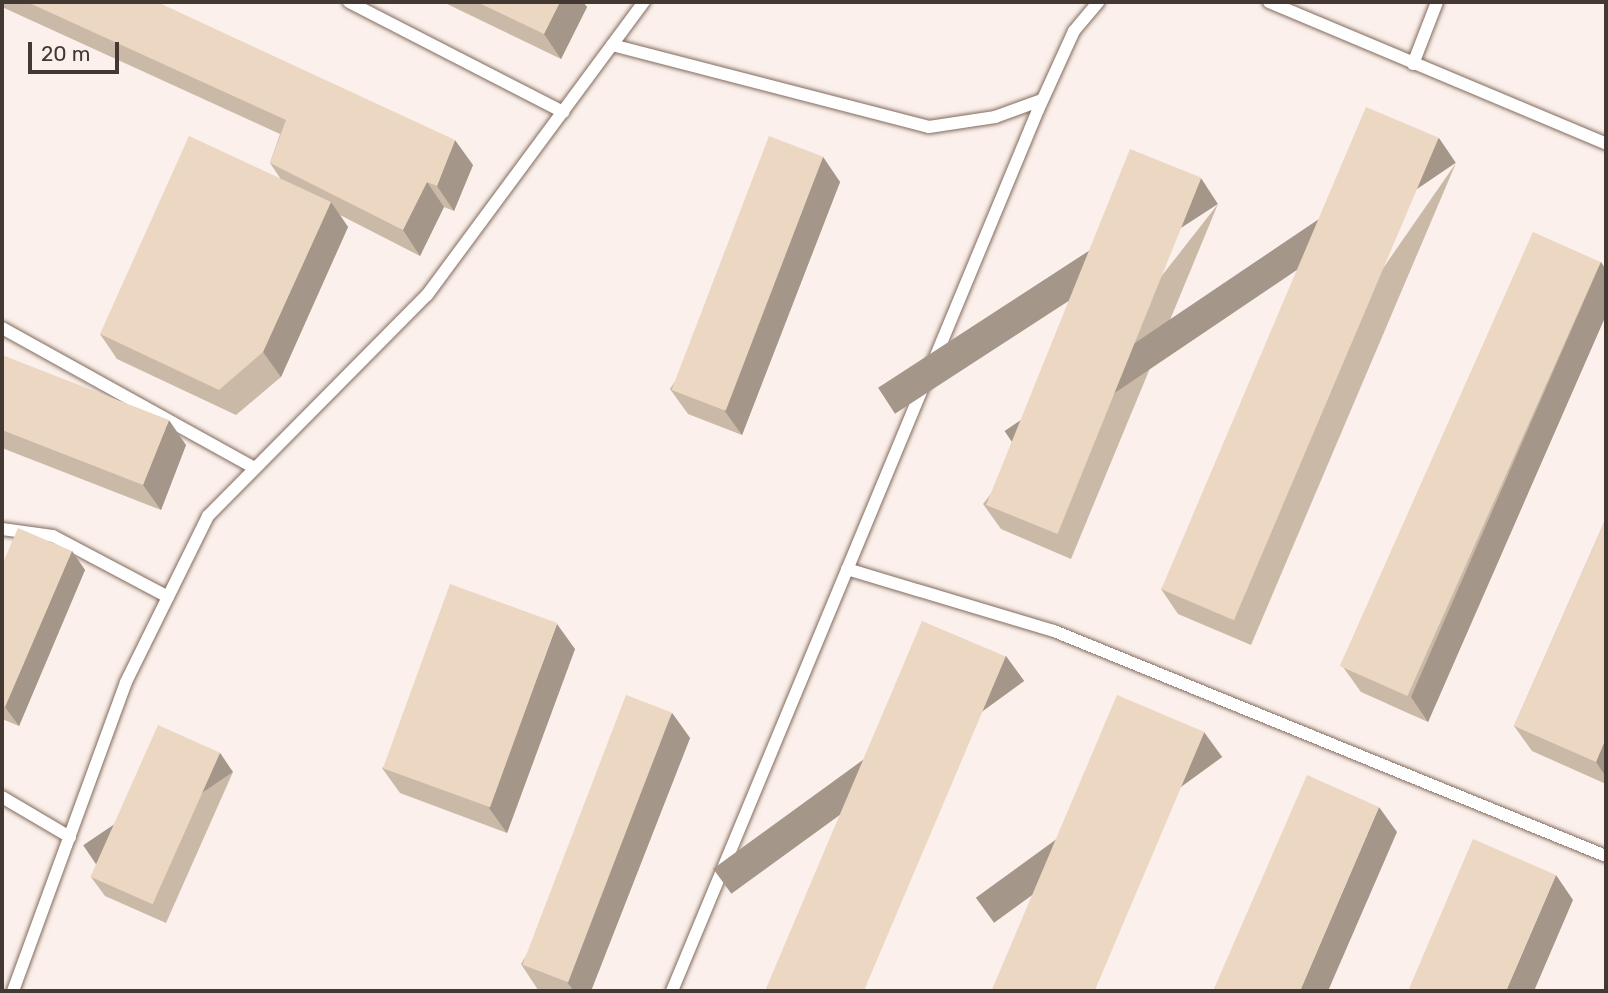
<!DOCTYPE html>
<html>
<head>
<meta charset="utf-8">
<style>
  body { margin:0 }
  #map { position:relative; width:1608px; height:993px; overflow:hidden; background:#fbf0eb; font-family:Rubik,sans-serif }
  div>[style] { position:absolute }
  .roads { filter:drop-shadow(0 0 2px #826b5e) drop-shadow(0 0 2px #826b5e) }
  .service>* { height:12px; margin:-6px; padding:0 6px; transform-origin:6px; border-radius:6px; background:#fff }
  .wall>* { inset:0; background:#cab9a7 }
  .shaded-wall>* { inset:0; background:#a49688; transform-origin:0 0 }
  .building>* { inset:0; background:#ebd7c2; transform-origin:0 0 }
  span { translate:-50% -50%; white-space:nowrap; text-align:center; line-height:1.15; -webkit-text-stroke:5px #fbf0eb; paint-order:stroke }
  .frame { position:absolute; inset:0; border:4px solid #433832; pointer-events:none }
  .scale { position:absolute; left:28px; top:42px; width:91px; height:32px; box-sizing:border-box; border:4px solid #433832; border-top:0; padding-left:9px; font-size:21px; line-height:24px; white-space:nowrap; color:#433832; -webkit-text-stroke:5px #fbf0eb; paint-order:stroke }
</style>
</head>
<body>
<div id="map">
  <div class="roads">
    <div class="service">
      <i style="left:349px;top:2px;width:241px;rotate:27.2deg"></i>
      <i style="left:1269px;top:2px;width:366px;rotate:22.8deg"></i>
      <i style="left:612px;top:45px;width:327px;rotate:14.5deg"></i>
      <i style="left:929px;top:127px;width:67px;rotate:-8.6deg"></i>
      <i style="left:995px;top:117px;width:50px;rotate:-19.9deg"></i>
      <i style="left:1413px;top:64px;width:66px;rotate:-68.8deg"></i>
      <i style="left:2px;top:328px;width:289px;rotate:29deg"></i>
      <i style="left:2px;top:529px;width:51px;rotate:7.8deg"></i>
      <i style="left:53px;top:536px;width:130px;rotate:27.9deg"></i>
      <i style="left:847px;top:569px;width:216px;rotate:16.7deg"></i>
      <i style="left:1054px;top:631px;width:596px;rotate:22.18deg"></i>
      <i style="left:2px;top:797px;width:79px;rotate:30.5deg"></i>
      <i style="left:13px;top:991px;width:329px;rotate:-69.9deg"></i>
      <i style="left:126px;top:682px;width:185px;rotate:-63.7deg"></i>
      <i style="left:208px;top:516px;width:311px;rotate:-45.3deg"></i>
      <i style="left:427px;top:295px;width:365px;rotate:-53.5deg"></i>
      <i style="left:672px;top:991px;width:954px;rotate:-67.44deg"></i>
      <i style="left:1038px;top:110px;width:87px;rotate:-65.5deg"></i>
      <i style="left:1074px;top:31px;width:38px;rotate:-50deg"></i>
    </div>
  </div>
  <div class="wall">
    <i style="clip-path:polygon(2px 2px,157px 2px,473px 165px,454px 211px,444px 207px,420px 256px,340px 215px,348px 227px,281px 377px,236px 415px,117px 359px,100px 334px,280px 178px,270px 163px,280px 134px,2px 7px)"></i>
    <i style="clip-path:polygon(443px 2px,583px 2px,587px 7px,561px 59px)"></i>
    <i style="clip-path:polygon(823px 157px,840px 182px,742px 435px,688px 414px,670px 389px)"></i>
    <i style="clip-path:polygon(1456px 163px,1251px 645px,1178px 614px,1161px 589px)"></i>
    <i style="clip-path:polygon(1218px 204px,1071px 559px,1001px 529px,983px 504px)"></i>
    <i style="clip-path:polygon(1601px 262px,1606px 270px,1606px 315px,1428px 722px,1361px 692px,1343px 667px)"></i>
    <i style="clip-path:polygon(2px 355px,186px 445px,161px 510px,2px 448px)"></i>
    <i style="clip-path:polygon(1606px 518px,1606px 784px,1532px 751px,1514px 726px)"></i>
    <i style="clip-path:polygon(72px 551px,85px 570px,19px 726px,2px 719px,2px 565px)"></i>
    <i style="clip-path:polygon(575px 649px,507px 833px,400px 793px,382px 768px)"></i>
    <i style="clip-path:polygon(672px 713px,690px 738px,591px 991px,543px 991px,538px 990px,521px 964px)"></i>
    <i style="clip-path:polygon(220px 753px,233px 772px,166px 923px,105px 896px,91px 877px)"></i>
  </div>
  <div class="shaded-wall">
    <i style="clip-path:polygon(560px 2px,583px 2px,587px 7px,561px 59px,544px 34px)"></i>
    <i style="left:1439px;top:138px;width:30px;height:524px;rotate:56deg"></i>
    <i style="clip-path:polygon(455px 140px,473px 165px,454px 211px,437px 186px)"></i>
    <i style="clip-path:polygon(823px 157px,840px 182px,742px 435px,724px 410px)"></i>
    <i style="left:1201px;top:178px;width:31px;height:385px;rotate:57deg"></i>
    <i style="clip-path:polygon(427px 182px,444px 207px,420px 256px,403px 230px)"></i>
    <i style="clip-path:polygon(331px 202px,348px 227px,281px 377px,263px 352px)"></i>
    <i style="clip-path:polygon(1601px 262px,1606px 270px,1606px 315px,1428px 722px,1411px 697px)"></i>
    <i style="clip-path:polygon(169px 420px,186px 445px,161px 510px,143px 485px)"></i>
    <i style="clip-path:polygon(72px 551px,85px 570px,19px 726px,5px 707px)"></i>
    <i style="clip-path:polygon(557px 624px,575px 649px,507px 833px,489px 808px)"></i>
    <i style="left:1006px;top:656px;width:31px;height:362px;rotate:54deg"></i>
    <i style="clip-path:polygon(672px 713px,690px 738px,591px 991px,574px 991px,567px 982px)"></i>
    <i style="left:1204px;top:732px;width:31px;height:282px;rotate:54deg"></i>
    <i style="clip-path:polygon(1606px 738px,1606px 777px,1596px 762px)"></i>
    <i style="left:220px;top:753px;width:23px;height:165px;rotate:56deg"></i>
    <i style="clip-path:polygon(1379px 807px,1397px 832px,1328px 991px,1300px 991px)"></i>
    <i style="clip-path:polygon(1556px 875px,1573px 900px,1534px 991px,1506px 991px)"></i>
  </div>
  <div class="building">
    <i style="clip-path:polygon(27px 2px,157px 2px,455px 140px,437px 186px,427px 182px,403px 230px,270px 163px,286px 120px)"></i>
    <i style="clip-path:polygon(477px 2px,560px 2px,544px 34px)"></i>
    <i style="left:1366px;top:107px;width:79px;height:524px;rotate:23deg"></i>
    <i style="clip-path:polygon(189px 136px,331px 202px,263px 352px,219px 390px,100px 334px)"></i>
    <i style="left:769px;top:136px;width:58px;height:272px;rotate:21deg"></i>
    <i style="left:1130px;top:149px;width:77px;height:384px;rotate:22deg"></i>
    <i style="left:1533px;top:232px;width:74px;height:475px;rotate:24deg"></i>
    <i style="clip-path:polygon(2px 355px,169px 420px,143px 485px,2px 430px)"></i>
    <i style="clip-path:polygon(1606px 518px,1606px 738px,1596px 762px,1514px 726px)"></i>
    <i style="clip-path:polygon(18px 528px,72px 551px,5px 707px,2px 705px,2px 565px)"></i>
    <i style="left:450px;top:584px;width:114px;height:196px;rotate:20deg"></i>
    <i style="left:922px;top:621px;width:91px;height:400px;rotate:23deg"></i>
    <i style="left:626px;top:695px;width:49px;height:289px;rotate:21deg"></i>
    <i style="left:1117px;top:695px;width:95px;height:322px;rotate:23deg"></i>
    <i style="left:158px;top:725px;width:68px;height:166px;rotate:24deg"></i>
    <i style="clip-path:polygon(1307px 775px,1379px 807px,1300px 991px,1213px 991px)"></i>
    <i style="clip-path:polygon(1473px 839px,1556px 875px,1506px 991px,1408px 991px)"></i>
  </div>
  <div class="frame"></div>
  <div class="scale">20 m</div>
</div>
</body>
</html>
